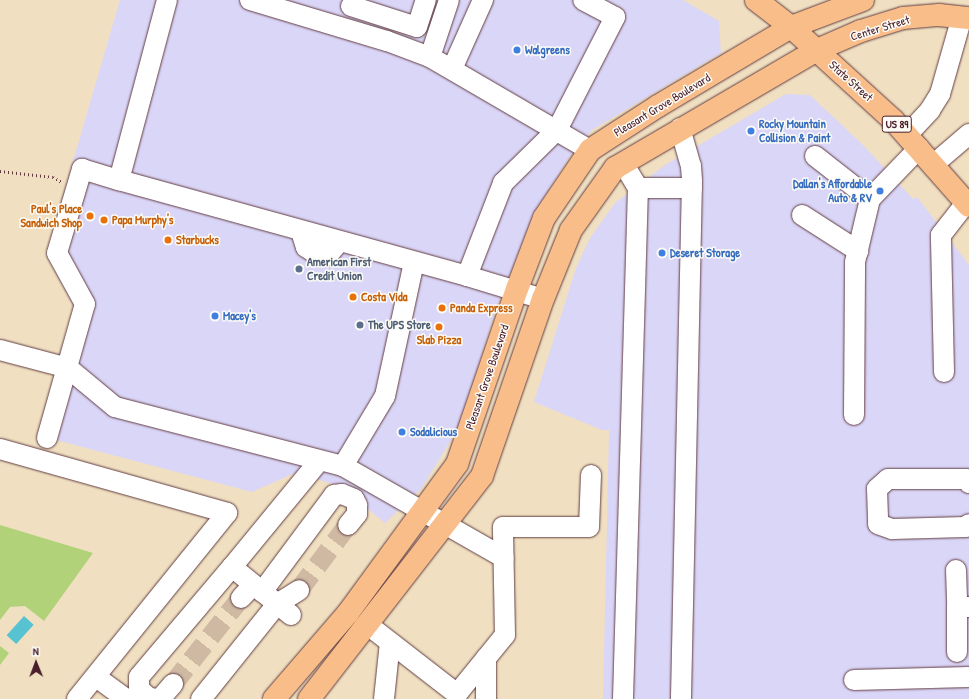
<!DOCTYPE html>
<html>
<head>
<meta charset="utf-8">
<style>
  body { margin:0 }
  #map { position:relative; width:969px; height:699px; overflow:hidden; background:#f0e0c1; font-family:"Patrick Hand",sans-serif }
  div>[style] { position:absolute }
  .built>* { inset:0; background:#dad6f7 }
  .green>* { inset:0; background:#b1d279 }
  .water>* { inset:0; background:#57c2d2; transform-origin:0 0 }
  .minor-tunnel>* { height:20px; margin-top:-10px; transform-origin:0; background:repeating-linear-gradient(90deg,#cfb9a3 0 20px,transparent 0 30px) }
  .path>* { height:2.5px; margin-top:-1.25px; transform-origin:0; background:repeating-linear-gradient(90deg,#633c42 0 1px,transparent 0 4px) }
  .roads { filter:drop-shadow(0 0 1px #633c42) drop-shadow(0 0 1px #633c42) }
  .minor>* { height:20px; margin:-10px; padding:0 10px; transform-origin:10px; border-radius:10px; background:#fff }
  .major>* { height:22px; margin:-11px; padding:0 11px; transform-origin:11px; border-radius:11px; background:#f8bd88 }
  .dots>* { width:11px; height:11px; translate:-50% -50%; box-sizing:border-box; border:2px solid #fdfcf7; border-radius:50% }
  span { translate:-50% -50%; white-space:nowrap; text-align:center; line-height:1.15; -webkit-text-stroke:3px #fdfcf7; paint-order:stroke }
  .shield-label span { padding:1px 3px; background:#fdfcf7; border:1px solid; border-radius:3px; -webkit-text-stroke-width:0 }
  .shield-label { font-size:11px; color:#4a1f2b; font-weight:700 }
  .street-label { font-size:12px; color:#4a1f2b }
  .shop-label { font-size:12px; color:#366cbe; font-weight:700 }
  .left { translate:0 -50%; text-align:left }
  .right { translate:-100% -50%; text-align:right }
  .food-label { font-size:12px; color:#c56008; font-weight:700 }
  .service-label { font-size:12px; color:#4e5e75; font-weight:700 }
  .north { position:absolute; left:16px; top:643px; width:40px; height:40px; -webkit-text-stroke:3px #fdfcf7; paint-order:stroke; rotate:359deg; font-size:11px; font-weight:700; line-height:16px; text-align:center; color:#4a1f2b }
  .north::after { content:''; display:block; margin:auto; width:14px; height:18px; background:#4a1f2b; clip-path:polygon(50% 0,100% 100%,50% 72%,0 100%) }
</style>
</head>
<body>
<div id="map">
  <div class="built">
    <i style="clip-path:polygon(120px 0,683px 0,719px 21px,721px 53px,592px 130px,568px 159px,535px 212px,496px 309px,459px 427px,421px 489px,385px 523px,340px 486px,295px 473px,252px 492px,37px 435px,74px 307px,46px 254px)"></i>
    <i style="clip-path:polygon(786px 94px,810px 95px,864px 146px,913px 199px,917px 197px,969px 265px,969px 699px,603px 699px,609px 430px,602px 430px,534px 402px,576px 268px,590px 238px,615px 203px,665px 165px)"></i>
  </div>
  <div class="green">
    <i style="clip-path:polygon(0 525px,93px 553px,44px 621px,25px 606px,10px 607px,0 620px)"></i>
    <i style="clip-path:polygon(0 646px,9px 653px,0 665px)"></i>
  </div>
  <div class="water">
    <i style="left:24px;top:616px;width:13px;height:26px;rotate:42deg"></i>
  </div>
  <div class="minor-tunnel">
    <i style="left:299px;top:590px;width:81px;rotate:-53deg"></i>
    <i style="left:173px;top:684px;width:110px;rotate:-51.7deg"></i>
  </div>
  <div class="path">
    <i style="left:0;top:171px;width:53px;rotate:6.5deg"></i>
    <i style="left:53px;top:177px;width:10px;rotate:29deg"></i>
  </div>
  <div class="roads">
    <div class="minor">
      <i style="left:167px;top:0;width:186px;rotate:104.9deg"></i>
      <i style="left:119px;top:180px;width:361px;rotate:15.4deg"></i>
      <i style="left:467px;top:276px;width:100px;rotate:-68.8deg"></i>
      <i style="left:503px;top:183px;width:76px;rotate:-44.5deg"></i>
      <i style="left:557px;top:130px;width:127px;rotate:-62.8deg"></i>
      <i style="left:615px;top:17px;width:36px;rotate:-152deg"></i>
      <i style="left:250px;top:0;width:143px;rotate:16.7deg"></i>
      <i style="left:387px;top:41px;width:46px;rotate:20.4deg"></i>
      <i style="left:430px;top:57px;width:60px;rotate:-71.6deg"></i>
      <i style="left:351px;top:6px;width:69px;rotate:17.7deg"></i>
      <i style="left:417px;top:27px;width:28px;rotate:-72deg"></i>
      <i style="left:430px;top:57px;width:185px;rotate:30.2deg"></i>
      <i style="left:452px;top:69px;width:76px;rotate:-65.8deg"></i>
      <i style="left:680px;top:128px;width:40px;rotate:74deg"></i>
      <i style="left:691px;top:166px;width:15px;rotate:86deg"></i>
      <i style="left:692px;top:181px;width:518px;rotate:91.22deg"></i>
      <i style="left:907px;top:135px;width:34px;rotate:-47deg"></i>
      <i style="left:930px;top:110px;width:19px;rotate:-58deg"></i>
      <i style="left:940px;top:94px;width:80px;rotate:-74.1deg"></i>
      <i style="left:815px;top:156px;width:70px;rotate:38deg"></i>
      <i style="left:870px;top:199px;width:71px;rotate:-46.1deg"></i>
      <i style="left:934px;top:164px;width:46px;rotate:-40.6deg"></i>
      <i style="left:638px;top:188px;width:54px"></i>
      <i style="left:802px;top:215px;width:67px;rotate:32.7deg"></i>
      <i style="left:301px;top:231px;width:17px;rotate:73deg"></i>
      <i style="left:306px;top:247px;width:12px;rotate:35deg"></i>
      <i style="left:316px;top:254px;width:12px;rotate:5deg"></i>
      <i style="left:328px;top:255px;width:17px;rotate:-50deg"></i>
      <i style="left:414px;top:262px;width:137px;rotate:102.2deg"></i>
      <i style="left:385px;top:396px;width:82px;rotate:121deg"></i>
      <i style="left:343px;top:466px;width:185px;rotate:29.7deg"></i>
      <i style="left:467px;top:276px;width:79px;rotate:16.8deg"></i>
      <i style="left:0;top:350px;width:70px;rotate:14.8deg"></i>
      <i style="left:68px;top:368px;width:61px;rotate:39.7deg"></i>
      <i style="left:115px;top:407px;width:236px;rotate:14.5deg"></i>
      <i style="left:944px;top:372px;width:137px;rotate:-91.3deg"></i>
      <i style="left:941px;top:235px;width:41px;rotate:-52deg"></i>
      <i style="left:854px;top:415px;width:153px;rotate:-89.6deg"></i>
      <i style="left:855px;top:262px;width:65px;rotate:-76.6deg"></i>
      <i style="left:47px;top:438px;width:139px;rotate:-74.2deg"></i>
      <i style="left:85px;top:304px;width:58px;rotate:-118.8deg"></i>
      <i style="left:57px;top:253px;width:88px;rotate:-73.4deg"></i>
      <i style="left:82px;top:169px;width:39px;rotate:17deg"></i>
      <i style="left:0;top:449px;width:236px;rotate:15.7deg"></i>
      <i style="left:227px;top:513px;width:239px;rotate:128.9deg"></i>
      <i style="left:969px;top:483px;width:4px;rotate:-117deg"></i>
      <i style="left:967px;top:479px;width:79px;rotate:180deg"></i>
      <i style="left:888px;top:479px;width:15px;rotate:138deg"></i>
      <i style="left:877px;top:489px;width:35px;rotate:88deg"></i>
      <i style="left:878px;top:524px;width:15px;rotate:20deg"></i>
      <i style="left:892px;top:529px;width:74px;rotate:-1.5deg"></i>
      <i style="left:966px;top:527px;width:4px;rotate:-45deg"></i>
      <i style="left:956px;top:570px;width:37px;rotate:88deg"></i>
      <i style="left:957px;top:607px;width:12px"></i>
      <i style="left:262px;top:592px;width:121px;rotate:-53.4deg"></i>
      <i style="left:334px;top:495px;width:8px;rotate:-7deg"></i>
      <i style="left:342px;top:494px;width:13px;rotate:23deg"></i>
      <i style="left:354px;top:499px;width:7px;rotate:63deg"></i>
      <i style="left:357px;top:505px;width:9px;rotate:90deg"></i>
      <i style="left:357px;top:514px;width:14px;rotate:129deg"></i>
      <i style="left:241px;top:598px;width:18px;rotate:-47deg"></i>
      <i style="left:291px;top:615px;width:76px;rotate:-140.9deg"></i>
      <i style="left:232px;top:567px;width:137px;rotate:-50.6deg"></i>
      <i style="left:368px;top:625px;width:113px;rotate:37.8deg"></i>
      <i style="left:457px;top:694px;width:76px;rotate:-50.9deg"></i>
      <i style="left:505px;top:635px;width:108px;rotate:-91.1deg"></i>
      <i style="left:503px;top:527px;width:86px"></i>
      <i style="left:589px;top:527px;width:52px;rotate:-87.8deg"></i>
      <i style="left:957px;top:652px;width:45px;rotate:-90deg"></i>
      <i style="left:486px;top:658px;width:41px;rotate:90deg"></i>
      <i style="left:96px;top:677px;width:37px;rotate:36deg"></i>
      <i style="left:854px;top:680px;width:115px;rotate:-1.5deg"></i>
      <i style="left:158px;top:699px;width:9px;rotate:-174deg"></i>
      <i style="left:149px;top:698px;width:13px;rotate:-138deg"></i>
      <i style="left:139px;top:689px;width:12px;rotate:-90deg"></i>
      <i style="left:139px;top:677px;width:144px;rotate:-49.8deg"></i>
      <i style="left:160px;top:699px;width:20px;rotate:-49deg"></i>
      <i style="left:201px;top:699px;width:122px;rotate:-51.3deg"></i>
      <i style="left:277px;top:604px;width:26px;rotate:-32deg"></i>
      <i style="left:384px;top:699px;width:57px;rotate:-84deg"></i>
      <i style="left:623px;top:699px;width:511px;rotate:-88.32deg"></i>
      <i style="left:638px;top:188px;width:29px;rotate:-121deg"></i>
    </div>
    <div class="major">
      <i style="left:756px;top:0;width:44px;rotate:37.6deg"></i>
      <i style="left:791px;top:27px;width:139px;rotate:42.4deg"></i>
      <i style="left:894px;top:121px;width:113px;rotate:48.6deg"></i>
      <i style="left:274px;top:699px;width:113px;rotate:-49.3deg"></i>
      <i style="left:348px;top:613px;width:185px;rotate:-53.8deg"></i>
      <i style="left:457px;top:464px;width:185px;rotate:-71.1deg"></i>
      <i style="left:517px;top:289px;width:76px;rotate:-69.2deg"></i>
      <i style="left:544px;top:218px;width:82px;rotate:-55.9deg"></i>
      <i style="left:590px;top:150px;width:81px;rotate:-32.9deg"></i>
      <i style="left:658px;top:106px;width:155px;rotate:-30.7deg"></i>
      <i style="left:791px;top:27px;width:77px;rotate:-20.6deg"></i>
      <i style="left:309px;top:699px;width:282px;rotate:-52.2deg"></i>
      <i style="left:482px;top:476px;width:187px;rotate:-71deg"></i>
      <i style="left:543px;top:299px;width:74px;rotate:-67.9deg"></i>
      <i style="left:571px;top:230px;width:76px;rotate:-54.6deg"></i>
      <i style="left:615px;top:168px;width:234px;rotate:-30.3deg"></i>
      <i style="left:817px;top:50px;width:48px;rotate:-23.4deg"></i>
      <i style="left:861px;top:31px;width:44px;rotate:-17.2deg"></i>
      <i style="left:903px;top:18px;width:36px;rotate:-5deg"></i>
      <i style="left:939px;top:15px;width:30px;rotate:6deg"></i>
    </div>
  </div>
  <div class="dots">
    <i style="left:517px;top:50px;background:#3f7fe0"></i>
    <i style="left:751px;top:131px;background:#3f7fe0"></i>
    <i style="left:880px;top:191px;background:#3f7fe0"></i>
    <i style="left:90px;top:216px;background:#e8710a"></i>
    <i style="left:104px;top:220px;background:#e8710a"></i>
    <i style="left:168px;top:240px;background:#e8710a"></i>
    <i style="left:662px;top:253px;background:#3f7fe0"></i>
    <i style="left:299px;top:269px;background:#5c6f8a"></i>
    <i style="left:353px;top:297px;background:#e8710a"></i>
    <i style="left:442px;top:308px;background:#e8710a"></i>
    <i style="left:215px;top:316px;background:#3f7fe0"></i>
    <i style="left:360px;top:325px;background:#5c6f8a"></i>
    <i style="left:439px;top:327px;background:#e8710a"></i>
    <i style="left:402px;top:432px;background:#3f7fe0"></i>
  </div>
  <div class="shield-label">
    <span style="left:897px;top:124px">US 89</span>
  </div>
  <div class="street-label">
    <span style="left:880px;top:28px;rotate:-17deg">Center Street</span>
    <span style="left:851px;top:81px;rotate:42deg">State Street</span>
    <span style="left:662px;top:105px;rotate:-31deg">Pleasant Grove Boulevard</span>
    <span style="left:487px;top:377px;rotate:-71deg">Pleasant Grove Boulevard</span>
  </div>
  <div class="shop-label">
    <span class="left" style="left:525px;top:50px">Walgreens</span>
    <span class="left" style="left:759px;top:131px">Rocky Mountain<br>Collision &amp; Paint</span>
    <span class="right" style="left:872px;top:191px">Dallan's Affordable<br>Auto &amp; RV</span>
    <span class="left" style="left:670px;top:253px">Deseret Storage</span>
    <span class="left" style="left:223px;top:316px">Macey's</span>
    <span class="left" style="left:410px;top:432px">Sodalicious</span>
  </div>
  <div class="food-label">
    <span class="right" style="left:82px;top:216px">Paul's Place<br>Sandwich Shop</span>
    <span class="left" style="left:112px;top:220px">Papa Murphy's</span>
    <span class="left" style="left:176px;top:240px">Starbucks</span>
    <span class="left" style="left:361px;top:297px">Costa Vida</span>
    <span class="left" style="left:450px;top:308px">Panda Express</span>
    <span style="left:439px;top:340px">Slab Pizza</span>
  </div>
  <div class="service-label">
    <span class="left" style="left:307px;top:269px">American First<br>Credit Union</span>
    <span class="left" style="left:368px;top:325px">The UPS Store</span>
  </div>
  <div class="north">N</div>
</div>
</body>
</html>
